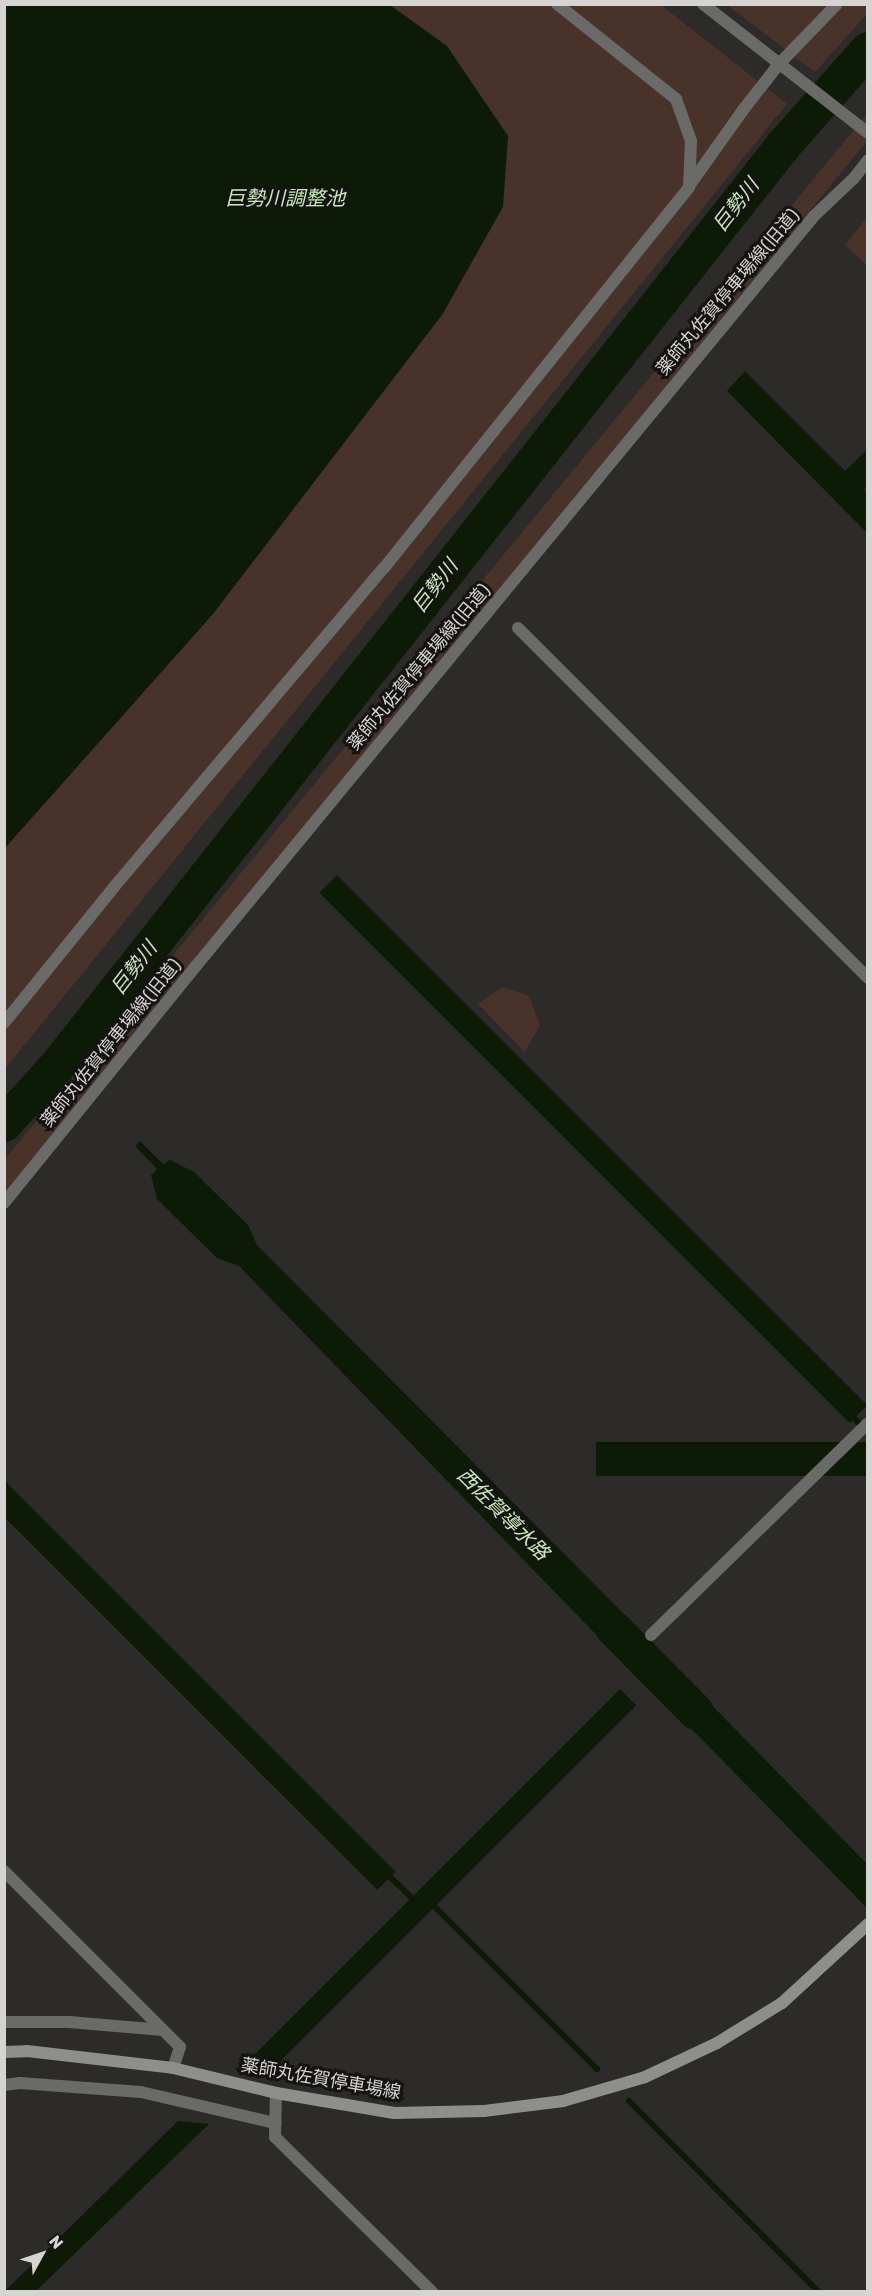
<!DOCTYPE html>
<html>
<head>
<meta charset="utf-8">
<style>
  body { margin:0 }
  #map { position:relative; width:872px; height:2296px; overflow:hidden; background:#2c2b29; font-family:Rubik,"Noto Sans JP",sans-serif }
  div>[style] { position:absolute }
  .green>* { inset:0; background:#483229 }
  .water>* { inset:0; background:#0d1b06; transform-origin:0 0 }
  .stream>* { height:6px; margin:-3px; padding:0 3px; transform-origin:3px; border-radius:3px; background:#0d1b06 }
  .river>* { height:36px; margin:-18px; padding:0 18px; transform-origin:18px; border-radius:18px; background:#0d1b06 }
  .service>* { height:12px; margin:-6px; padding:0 6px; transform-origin:6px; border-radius:6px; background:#6a6a69 }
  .minor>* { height:12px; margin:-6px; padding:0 6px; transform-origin:6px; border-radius:6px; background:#6a6a69 }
  .tertiary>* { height:12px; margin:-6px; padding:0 6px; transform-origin:6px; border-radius:6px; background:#6a6a69 }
  .secondary>* { height:12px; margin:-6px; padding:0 6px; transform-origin:6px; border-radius:6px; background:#8e8e8c }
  span { translate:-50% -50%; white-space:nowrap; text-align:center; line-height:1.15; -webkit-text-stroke:6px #141312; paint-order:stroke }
  .street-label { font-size:18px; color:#d5d4d3 }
  .water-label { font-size:20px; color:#c7e8b7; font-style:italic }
  .frame { position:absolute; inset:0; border:6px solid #d5d4d3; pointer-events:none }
  .north { position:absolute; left:12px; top:2224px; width:60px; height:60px; -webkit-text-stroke:4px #141312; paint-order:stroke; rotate:50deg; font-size:16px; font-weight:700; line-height:24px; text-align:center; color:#d5d4d3 }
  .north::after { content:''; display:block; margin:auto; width:21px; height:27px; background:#d5d4d3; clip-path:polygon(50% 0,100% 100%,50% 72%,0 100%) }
</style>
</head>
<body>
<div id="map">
  <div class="green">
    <i style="clip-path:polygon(124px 5px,661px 5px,787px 104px,5px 1069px,5px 760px)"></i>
    <i style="clip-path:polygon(727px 5px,867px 5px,867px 14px,815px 72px)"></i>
    <i style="clip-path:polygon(867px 114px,867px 141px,5px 1194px,5px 1159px)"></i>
    <i style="clip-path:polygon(867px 217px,867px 266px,845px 245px)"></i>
    <i style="clip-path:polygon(502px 987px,529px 996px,540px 1025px,525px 1052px,478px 1004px)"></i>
  </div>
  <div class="water">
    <i style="clip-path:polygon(5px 4px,390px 5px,447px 46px,508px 136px,503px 207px,442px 315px,213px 614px,5px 848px)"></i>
    <i style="clip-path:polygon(745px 371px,845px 471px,867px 450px,867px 486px,864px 490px,867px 493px,867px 533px,727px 391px)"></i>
    <i style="left:337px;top:875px;width:750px;height:25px;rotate:45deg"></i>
    <i style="clip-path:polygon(140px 1141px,163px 1164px,170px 1160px,194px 1172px,248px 1225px,257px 1245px,637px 1627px,628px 1636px,651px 1658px,643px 1666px,620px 1644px,611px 1650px,239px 1266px,217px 1258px,157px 1199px,151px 1175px,157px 1169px,135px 1146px)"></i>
    <i style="left:867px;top:1442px;width:34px;height:271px;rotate:90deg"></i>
    <i style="left:4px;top:1480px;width:554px;height:26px;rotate:45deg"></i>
    <i style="clip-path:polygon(667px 1674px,689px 1695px,696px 1689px,867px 1864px,867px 1908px,674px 1711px,681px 1703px,659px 1681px)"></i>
    <i style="left:620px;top:1689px;width:23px;height:525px;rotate:45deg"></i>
    <i style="clip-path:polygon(178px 2121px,209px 2124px,36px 2291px,5px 2291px)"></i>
  </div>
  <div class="stream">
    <i style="left:849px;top:1413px;width:23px;rotate:45deg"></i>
    <i style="left:386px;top:1873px;width:37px;rotate:44deg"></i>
    <i style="left:433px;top:1905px;width:232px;rotate:45deg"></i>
    <i style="left:629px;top:2101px;width:269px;rotate:45.2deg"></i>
  </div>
  <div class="river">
    <i style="left:4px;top:1124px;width:79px;rotate:-47.6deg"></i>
    <i style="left:57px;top:1066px;width:1172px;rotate:-51.72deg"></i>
    <i style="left:783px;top:146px;width:128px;rotate:-48.5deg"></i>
    <i style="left:613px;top:1628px;width:118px;rotate:45.3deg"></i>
  </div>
  <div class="service">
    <i style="left:689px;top:186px;width:93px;rotate:-54.6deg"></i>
    <i style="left:743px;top:110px;width:58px;rotate:-52deg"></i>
    <i style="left:4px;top:1023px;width:175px;rotate:-51deg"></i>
    <i style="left:114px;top:887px;width:418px;rotate:-49.8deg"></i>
    <i style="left:384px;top:568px;width:488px;rotate:-51.3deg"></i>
    <i style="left:689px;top:187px;width:46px;rotate:-87.5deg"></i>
    <i style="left:691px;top:141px;width:45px;rotate:-109.7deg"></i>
    <i style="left:676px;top:99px;width:152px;rotate:-141.4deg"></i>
  </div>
  <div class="minor">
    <i style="left:779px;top:64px;width:83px;rotate:-46deg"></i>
    <i style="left:518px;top:628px;width:495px;rotate:45deg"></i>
    <i style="left:4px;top:1203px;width:305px;rotate:-51deg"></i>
    <i style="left:196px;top:966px;width:972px;rotate:-50.51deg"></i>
    <i style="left:814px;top:216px;width:55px;rotate:-43.5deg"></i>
    <i style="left:854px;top:178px;width:23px;rotate:-52deg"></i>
    <i style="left:651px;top:1635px;width:303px;rotate:-44.3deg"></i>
    <i style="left:4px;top:1871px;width:249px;rotate:45deg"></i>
    <i style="left:180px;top:2047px;width:22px;rotate:108deg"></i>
    <i style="left:4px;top:2022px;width:65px"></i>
    <i style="left:69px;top:2022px;width:94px;rotate:4.9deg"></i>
    <i style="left:4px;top:2085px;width:16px;rotate:-7deg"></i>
    <i style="left:20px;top:2083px;width:121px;rotate:4.3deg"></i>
    <i style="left:141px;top:2092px;width:138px;rotate:13deg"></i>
    <i style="left:276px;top:2093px;width:44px;rotate:91.3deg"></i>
    <i style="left:275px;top:2137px;width:221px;rotate:44.6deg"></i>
  </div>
  <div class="tertiary">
    <i style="left:703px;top:4px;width:209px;rotate:38deg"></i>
  </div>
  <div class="secondary">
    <i style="left:4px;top:2052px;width:23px;rotate:-2deg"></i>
    <i style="left:27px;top:2051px;width:147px;rotate:6.6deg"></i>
    <i style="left:173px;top:2068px;width:106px;rotate:13.6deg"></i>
    <i style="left:276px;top:2093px;width:120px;rotate:9.6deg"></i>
    <i style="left:394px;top:2113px;width:90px;rotate:-1.3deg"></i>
    <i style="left:484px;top:2111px;width:80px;rotate:-7.2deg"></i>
    <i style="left:563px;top:2101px;width:85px;rotate:-16.3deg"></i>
    <i style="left:645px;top:2077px;width:80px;rotate:-25.3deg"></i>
    <i style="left:717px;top:2043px;width:76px;rotate:-31.6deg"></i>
    <i style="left:782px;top:2003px;width:117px;rotate:-42.6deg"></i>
  </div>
  <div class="street-label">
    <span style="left:728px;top:292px;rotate:-50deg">薬師丸佐賀停車場線(旧道)</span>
    <span style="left:419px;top:667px;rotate:-50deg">薬師丸佐賀停車場線(旧道)</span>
    <span style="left:111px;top:1043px;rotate:-51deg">薬師丸佐賀停車場線(旧道)</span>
    <span style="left:321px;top:2079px;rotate:10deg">薬師丸佐賀停車場線</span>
  </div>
  <div class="water-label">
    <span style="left:285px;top:198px">巨勢川調整池</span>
    <span style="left:736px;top:205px;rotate:-52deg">巨勢川</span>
    <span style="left:435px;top:586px;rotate:-52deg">巨勢川</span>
    <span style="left:134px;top:968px;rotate:-52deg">巨勢川</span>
    <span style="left:503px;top:1514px;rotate:45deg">西佐賀導水路</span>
  </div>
  <div class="frame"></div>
  <div class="north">N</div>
</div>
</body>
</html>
